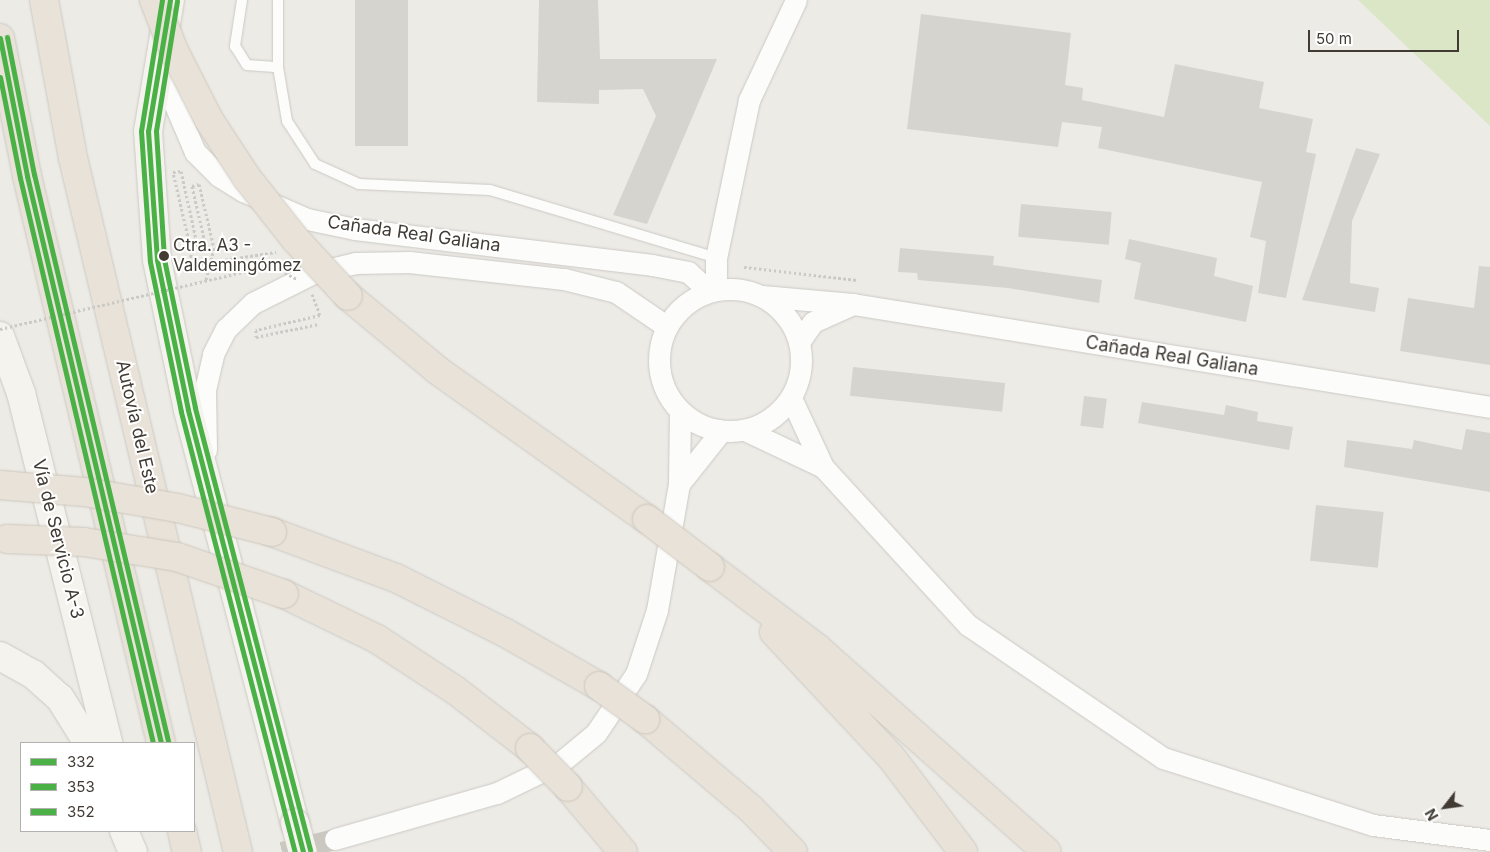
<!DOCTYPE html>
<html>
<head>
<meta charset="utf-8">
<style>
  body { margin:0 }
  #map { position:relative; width:1490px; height:852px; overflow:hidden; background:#edebe6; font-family:Inter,sans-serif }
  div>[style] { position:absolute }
  .green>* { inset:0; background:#dbe6c7 }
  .building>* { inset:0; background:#d6d4cf; transform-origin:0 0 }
  .minor-tunnel>* { height:21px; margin-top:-10.5px; transform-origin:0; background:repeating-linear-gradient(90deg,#cbc8c2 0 21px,transparent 0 32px) }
  .path>* { height:3px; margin-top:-1.5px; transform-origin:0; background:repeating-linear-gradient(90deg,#cbcac6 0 2.5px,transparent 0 5px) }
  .roads { filter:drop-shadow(0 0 1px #cbc9c4) drop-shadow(0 0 1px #cbc9c4) }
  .service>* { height:10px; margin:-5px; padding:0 5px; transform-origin:5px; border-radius:5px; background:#fcfcfb }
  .minor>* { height:21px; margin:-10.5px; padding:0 10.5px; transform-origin:10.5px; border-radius:10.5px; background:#fcfcfb }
  .minor>.ring { margin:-10.5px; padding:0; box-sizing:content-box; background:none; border:21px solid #fcfcfb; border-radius:50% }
  .secondary>* { height:28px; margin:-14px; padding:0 14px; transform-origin:14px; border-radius:14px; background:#f5f3ed }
  .motorway>* { height:28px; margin:-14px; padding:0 14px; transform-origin:14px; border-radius:14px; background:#e9e2d8 }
  .path-bridge>* { height:3px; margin-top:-1.5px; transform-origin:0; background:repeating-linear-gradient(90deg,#cbcac6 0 2.5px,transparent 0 5px) }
  .bridges { filter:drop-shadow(0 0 1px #ccc7be) drop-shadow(0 0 1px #ccc7be) }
  .secondary-bridge>* { height:28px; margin:-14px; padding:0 14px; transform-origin:14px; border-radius:14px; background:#f5f3ed }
  .motorway-bridge>* { height:28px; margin:-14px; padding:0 14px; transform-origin:14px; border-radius:14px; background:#e9e2d8 }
  .bus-1>* { height:5px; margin:-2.5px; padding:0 2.5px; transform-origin:2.5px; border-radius:2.5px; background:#4ab146 }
  .bus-2>* { height:5px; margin:-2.5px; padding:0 2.5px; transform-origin:2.5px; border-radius:2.5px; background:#4ab146 }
  .bus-3>* { height:5px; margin:-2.5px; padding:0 2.5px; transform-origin:2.5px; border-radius:2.5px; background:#4ab146 }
  .dots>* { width:14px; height:14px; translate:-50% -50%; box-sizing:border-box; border:2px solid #fff; border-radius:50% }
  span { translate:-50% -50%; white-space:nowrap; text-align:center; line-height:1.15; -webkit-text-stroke:4px #fff; paint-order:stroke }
  .bus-label { font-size:17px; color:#413b34 }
  .left { translate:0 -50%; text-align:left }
  .street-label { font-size:18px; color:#413b34 }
  .legend { position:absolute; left:20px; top:742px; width:175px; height:90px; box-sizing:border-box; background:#fff; border:1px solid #b3b1ae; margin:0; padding:6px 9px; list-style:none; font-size:15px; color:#413b34 }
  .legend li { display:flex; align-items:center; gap:10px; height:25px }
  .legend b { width:25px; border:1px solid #b3b1ae }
  .north { position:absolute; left:1420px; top:782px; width:50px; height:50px; -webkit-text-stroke:4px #fff; paint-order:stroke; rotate:240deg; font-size:14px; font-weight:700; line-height:20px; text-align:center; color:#413b34 }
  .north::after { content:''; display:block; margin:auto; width:18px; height:22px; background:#413b34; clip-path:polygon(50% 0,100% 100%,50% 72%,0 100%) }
  .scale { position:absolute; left:1308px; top:30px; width:151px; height:22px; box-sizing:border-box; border:2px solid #413b34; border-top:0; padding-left:6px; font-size:15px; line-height:18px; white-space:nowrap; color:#413b34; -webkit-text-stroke:4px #fff; paint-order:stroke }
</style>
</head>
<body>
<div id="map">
  <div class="green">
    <i style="clip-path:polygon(1358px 0,1490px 0,1490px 126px)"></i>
  </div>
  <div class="building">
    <i style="left:355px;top:0;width:53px;height:146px"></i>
    <i style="clip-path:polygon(539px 0,598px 0,600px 59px,717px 59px,647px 224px,613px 215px,656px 116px,643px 89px,599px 90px,599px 104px,537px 102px)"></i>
    <i style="clip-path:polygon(921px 14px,1071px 33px,1065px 85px,1083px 88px,1082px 100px,1164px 117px,1175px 64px,1264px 82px,1259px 108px,1313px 119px,1306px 152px,1316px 154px,1286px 298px,1258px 293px,1266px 241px,1250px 237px,1262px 182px,1098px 148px,1102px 127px,1062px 122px,1058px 147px,907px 129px)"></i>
    <i style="clip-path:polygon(1356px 148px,1380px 154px,1352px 221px,1350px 283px,1379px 288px,1375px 312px,1302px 300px)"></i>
    <i style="left:1021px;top:204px;width:91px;height:33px;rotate:5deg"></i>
    <i style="clip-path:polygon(1129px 239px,1217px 258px,1214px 276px,1253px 286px,1246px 322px,1134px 299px,1141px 263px,1125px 259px)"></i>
    <i style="clip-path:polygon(900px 248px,994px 256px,993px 265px,1102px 280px,1099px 303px,1008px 288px,918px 280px,917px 273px,898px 272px)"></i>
    <i style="clip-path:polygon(1479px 266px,1490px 267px,1490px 365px,1400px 351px,1408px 298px,1474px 308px)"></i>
    <i style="left:853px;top:367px;width:153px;height:29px;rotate:6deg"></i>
    <i style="left:1084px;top:396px;width:23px;height:30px;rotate:7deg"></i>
    <i style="clip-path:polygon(1142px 402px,1224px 415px,1226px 405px,1258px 412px,1257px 421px,1293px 427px,1289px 450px,1138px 423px)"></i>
    <i style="clip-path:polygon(1466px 429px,1490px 433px,1490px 492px,1344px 467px,1347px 440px,1412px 449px,1414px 440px,1462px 450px)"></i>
    <i style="left:1316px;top:505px;width:68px;height:56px;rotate:6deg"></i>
  </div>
  <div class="minor-tunnel">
    <i style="left:282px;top:852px;width:55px;rotate:-13.8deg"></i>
  </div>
  <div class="path">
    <i style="left:191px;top:250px;width:15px;rotate:90deg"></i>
    <i style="left:191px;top:265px;width:86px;rotate:-8.7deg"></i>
    <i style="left:744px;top:267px;width:114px;rotate:6.6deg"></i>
  </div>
  <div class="roads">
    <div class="service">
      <i style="left:242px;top:0;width:47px;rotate:98.7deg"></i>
      <i style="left:235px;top:46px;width:22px;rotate:58deg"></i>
      <i style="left:247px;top:65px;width:31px;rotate:4deg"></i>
      <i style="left:278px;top:0;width:67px;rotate:90deg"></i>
      <i style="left:278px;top:67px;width:55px;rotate:80.5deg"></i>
      <i style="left:287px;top:121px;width:51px;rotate:56.9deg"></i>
      <i style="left:315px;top:164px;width:48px;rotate:24.4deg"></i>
      <i style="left:359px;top:184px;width:131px;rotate:2.6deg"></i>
      <i style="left:490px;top:190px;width:236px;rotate:16.7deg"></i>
    </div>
    <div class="minor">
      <i style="left:171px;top:50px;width:48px;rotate:88.8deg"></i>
      <i style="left:172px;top:98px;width:59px;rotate:66.9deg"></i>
      <i style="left:195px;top:152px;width:34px;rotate:45deg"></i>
      <i style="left:219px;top:176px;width:28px;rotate:32deg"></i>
      <i style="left:243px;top:191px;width:70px;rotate:23.6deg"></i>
      <i style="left:307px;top:219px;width:49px;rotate:11.8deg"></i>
      <i style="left:355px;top:229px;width:299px;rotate:6.9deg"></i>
      <i style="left:652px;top:265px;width:37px;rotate:11deg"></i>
      <i style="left:688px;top:272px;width:28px;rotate:42deg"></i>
      <i class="ring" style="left:659px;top:289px;width:121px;height:121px"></i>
      <i style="left:716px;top:290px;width:32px;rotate:-90deg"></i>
      <i style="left:716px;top:258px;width:161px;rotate:-78.2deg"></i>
      <i style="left:749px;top:100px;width:110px;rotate:-64.8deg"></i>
      <i style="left:762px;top:296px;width:91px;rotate:5deg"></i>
      <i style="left:853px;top:304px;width:645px;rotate:9.18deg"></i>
      <i style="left:799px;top:342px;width:24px;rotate:-55deg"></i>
      <i style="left:813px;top:322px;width:44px;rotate:-24.2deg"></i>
      <i style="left:791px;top:398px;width:76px;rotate:65.1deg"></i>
      <i style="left:823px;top:467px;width:214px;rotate:47.5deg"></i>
      <i style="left:968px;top:625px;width:236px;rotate:34.3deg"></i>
      <i style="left:1163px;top:758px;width:220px;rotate:17.7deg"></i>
      <i style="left:1373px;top:825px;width:118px;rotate:7.3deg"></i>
      <i style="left:745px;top:430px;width:86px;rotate:25.4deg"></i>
      <i style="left:206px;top:450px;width:60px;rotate:-91deg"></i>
      <i style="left:205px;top:390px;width:37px;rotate:-77deg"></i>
      <i style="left:213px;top:354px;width:28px;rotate:-63deg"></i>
      <i style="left:226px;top:329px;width:37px;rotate:-44deg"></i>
      <i style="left:253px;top:303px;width:67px;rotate:-26.6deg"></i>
      <i style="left:313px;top:273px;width:44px;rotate:-13.1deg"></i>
      <i style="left:356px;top:263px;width:53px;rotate:-1.1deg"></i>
      <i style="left:409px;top:262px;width:156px;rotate:6.3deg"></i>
      <i style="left:564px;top:279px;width:54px;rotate:14deg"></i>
      <i style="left:616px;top:292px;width:60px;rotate:34.2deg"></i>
      <i style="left:679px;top:484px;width:68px;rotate:-51.6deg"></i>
      <i style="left:335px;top:839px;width:168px;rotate:-15.9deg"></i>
      <i style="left:497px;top:793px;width:71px;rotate:-25.8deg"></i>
      <i style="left:561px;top:762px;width:45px;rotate:-39.6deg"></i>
      <i style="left:596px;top:733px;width:71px;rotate:-55.9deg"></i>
      <i style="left:636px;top:674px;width:67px;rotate:-71.8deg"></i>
      <i style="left:657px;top:610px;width:128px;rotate:-80.1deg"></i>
      <i style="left:679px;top:484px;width:73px;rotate:-89.2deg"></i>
    </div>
    <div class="secondary">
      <i style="left:170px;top:0;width:133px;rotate:99.5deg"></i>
      <i style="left:148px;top:131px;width:129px;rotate:86deg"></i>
      <i style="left:157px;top:260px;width:153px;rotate:78.3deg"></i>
      <i style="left:188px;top:410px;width:427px;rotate:75.5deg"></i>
      <i style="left:0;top:336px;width:61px;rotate:69.8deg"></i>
      <i style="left:21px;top:393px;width:361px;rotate:76deg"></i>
      <i style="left:0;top:656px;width:38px;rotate:29deg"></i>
      <i style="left:33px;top:674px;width:36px;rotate:42deg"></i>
      <i style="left:60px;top:698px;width:53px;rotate:58.1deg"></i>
      <i style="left:124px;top:831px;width:23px;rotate:67deg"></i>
    </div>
    <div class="motorway">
      <i style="left:44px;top:0;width:161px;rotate:79.6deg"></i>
      <i style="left:73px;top:158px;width:713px;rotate:76.63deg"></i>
      <i style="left:0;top:38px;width:141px;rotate:78.9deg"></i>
      <i style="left:27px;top:176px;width:583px;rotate:76.7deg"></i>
      <i style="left:348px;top:296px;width:116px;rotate:39.7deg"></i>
      <i style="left:437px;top:370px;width:257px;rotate:35.4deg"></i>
      <i style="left:272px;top:532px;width:132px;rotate:20.4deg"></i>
      <i style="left:396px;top:578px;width:121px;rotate:26.6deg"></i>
      <i style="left:504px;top:632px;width:109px;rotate:29.6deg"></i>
      <i style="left:710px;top:567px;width:134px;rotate:37.1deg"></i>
      <i style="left:817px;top:648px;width:307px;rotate:41.6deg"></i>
      <i style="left:284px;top:594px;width:103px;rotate:25.8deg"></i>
      <i style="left:377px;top:639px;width:93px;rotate:33.2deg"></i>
      <i style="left:455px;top:690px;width:95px;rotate:37.7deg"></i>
      <i style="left:774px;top:632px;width:171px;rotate:46.9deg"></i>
      <i style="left:891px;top:757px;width:119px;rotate:52.8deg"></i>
      <i style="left:645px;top:719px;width:139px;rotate:40.3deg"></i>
      <i style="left:751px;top:809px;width:60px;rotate:45.7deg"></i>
      <i style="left:568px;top:787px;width:85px;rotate:49.8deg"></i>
      <i style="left:182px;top:831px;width:22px;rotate:77deg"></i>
    </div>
  </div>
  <div class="path-bridge">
    <i style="left:191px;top:250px;width:80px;rotate:-103deg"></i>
    <i style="left:173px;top:172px;width:8px;rotate:-7deg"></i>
    <i style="left:181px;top:171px;width:79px;rotate:77.6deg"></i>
    <i style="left:198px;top:248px;width:8px;rotate:-7deg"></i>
    <i style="left:206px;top:247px;width:63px;rotate:-102.9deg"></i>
    <i style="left:192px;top:186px;width:7px;rotate:-16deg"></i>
    <i style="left:199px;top:184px;width:66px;rotate:76.8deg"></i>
    <i style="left:214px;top:248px;width:33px;rotate:104deg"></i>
    <i style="left:312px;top:294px;width:22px;rotate:69deg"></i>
    <i style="left:320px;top:315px;width:66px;rotate:166.8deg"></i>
    <i style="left:256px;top:330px;width:7px;rotate:90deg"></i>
    <i style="left:256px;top:337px;width:64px;rotate:-11.7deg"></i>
    <i style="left:0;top:329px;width:268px;rotate:-13.2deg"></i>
    <i style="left:261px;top:268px;width:15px"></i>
    <i style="left:276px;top:268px;width:24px;rotate:28deg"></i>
  </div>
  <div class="bridges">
    <div class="secondary-bridge">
      <i style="left:295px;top:823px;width:30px;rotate:75deg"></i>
    </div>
    <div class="motorway-bridge">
      <i style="left:154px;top:0;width:55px;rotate:68.6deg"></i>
      <i style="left:174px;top:51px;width:77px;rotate:63.1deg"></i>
      <i style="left:209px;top:120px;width:69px;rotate:56.8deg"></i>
      <i style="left:247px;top:178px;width:79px;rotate:51.7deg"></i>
      <i style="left:296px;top:240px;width:76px;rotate:47.1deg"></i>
      <i style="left:0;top:485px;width:85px;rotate:4.7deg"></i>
      <i style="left:85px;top:492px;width:94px;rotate:9.8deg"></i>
      <i style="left:178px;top:508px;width:97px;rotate:14.3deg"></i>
      <i style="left:647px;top:519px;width:79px;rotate:37.3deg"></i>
      <i style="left:7px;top:539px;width:77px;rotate:2.2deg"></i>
      <i style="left:84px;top:542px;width:94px;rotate:9.2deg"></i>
      <i style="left:177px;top:557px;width:113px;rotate:19.1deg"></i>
      <i style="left:599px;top:686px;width:57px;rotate:35.7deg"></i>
      <i style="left:530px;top:748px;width:54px;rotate:45.7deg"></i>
    </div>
  </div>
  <div class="bus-1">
    <i style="left:170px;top:0;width:133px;rotate:99.5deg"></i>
    <i style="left:148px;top:131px;width:129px;rotate:86deg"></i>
    <i style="left:157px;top:260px;width:153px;rotate:78.3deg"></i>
    <i style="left:188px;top:410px;width:457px;rotate:75.4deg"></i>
    <i style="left:0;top:38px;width:141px;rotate:78.9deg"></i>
    <i style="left:27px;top:176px;width:583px;rotate:76.7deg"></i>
  </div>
  <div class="bus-2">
    <i style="left:162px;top:0;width:133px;rotate:99.1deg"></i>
    <i style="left:141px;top:131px;width:131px;rotate:86.1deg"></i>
    <i style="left:150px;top:262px;width:153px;rotate:78.3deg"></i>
    <i style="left:181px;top:412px;width:455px;rotate:75.5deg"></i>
    <i style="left:0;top:77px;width:103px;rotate:78.8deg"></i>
    <i style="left:20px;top:178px;width:580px;rotate:76.75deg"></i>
  </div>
  <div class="bus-3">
    <i style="left:177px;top:1px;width:132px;rotate:99.2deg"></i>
    <i style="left:156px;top:131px;width:128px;rotate:86.4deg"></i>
    <i style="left:164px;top:259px;width:152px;rotate:78.2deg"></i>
    <i style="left:195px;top:408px;width:457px;rotate:75.4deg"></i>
    <i style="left:7px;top:37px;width:140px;rotate:78.9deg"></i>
    <i style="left:34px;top:174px;width:583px;rotate:76.7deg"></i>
  </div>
  <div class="dots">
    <i style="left:164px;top:256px;background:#413b34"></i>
  </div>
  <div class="bus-label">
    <span class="left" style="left:173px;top:256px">Ctra. A3 -<br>Valdemingómez</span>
  </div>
  <div class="street-label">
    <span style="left:414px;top:234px;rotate:8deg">Cañada Real Galiana</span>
    <span style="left:1172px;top:356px;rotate:9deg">Cañada Real Galiana</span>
    <span style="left:137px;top:427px;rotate:77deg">Autovía del Este</span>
    <span style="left:58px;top:539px;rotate:76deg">Vía de Servicio A-3</span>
  </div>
  <ul class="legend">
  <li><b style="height:6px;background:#4ab146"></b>332</li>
  <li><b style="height:6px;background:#4ab146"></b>353</li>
  <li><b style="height:6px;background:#4ab146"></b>352</li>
  </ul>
  <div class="north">N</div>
  <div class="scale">50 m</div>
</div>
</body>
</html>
